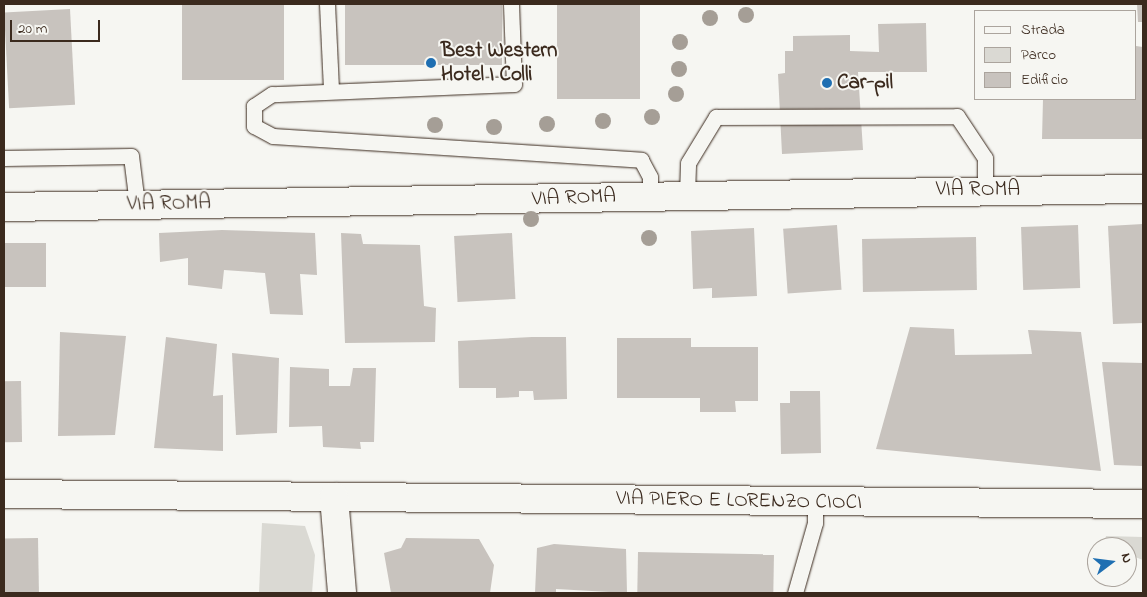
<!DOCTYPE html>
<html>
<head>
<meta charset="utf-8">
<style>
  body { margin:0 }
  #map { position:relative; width:1147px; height:597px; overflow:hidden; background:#f6f6f2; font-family:"Indie Flower",sans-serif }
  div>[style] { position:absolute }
  .green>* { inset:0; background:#dad9d3 }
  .building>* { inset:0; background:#c8c3be; transform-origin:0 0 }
  .roads { filter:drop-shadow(0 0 1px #3b2a1e) drop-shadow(0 0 1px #3b2a1e) }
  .lane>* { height:15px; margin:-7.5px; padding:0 7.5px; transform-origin:7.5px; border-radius:7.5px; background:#f6f6f2 }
  .street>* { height:28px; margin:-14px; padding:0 14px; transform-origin:14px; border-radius:14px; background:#f6f6f2 }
  .secondary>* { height:28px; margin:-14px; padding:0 14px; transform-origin:14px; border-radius:14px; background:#f6f6f2 }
  .trees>* { width:16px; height:16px; margin:-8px; border-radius:50%; background:#a59e96 }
  .dots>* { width:14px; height:14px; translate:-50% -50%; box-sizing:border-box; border:2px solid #f6f6f2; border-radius:50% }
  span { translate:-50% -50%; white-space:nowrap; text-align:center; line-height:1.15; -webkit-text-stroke:4px #f6f6f2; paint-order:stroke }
  .poi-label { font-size:21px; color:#3b2a1e; font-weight:700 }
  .left { translate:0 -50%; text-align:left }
  .street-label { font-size:21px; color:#3b2a1e }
  .frame { position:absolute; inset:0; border:5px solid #3b2a1e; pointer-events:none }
  .legend { position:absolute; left:974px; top:10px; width:162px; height:90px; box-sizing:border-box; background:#f6f6f2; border:1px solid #aba49d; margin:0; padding:6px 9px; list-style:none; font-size:15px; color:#3b2a1e }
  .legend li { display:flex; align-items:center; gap:10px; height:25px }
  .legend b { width:25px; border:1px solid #aba49d }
  .north { position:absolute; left:1087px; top:537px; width:50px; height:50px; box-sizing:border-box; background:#f6f6f2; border:1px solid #aba49d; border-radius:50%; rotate:75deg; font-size:14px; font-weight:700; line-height:20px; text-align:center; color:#3b2a1e }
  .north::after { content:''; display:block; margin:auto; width:18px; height:22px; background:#1f6fb2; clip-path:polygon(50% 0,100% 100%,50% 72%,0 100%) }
  .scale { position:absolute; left:10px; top:20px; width:90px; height:22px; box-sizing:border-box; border:2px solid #3b2a1e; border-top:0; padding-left:6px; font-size:15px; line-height:18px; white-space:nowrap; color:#3b2a1e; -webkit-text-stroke:4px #f6f6f2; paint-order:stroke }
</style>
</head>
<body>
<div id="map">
  <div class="green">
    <i style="clip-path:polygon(262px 523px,305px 526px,315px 555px,312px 593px,259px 593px)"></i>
    <i style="clip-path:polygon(1106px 536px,1143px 537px,1143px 560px,1127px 554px,1127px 547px,1104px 546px)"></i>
  </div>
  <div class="building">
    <i style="left:182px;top:4px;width:102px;height:76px"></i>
    <i style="left:345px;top:4px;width:157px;height:61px"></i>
    <i style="left:557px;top:4px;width:83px;height:95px"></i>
    <i style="clip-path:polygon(1137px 4px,1143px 4px,1143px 22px,1138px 22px)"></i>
    <i style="left:70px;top:9px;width:96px;height:66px;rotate:87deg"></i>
    <i style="clip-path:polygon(926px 23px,927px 72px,858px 72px,863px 150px,782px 154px,778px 74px,785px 73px,785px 51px,793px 51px,793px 36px,850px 35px,850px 51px,879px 52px,878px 24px)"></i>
    <i style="clip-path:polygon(1136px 46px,1143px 47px,1143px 139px,1042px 139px,1043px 99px,1136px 99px)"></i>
    <i style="clip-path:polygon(1143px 224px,1143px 323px,1113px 324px,1108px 226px)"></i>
    <i style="left:837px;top:225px;width:65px;height:54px;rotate:86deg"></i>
    <i style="left:1078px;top:225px;width:63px;height:57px;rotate:88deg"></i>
    <i style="clip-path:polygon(754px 228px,757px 296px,712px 298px,712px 288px,693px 289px,691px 231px)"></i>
    <i style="clip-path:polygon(222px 230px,315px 233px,317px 275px,300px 274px,303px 315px,270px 314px,265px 273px,224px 270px,222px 289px,188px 285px,188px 258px,160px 262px,159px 233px)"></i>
    <i style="clip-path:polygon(341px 233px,361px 234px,363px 244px,420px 245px,424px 306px,436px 308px,435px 342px,345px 343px)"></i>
    <i style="left:512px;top:233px;width:66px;height:58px;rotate:87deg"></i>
    <i style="left:976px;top:237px;width:53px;height:114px;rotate:89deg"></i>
    <i style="left:4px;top:243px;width:42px;height:44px"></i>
    <i style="clip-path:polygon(910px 327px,954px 329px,955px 355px,1032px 354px,1028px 330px,1081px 332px,1101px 471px,876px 449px)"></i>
    <i style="clip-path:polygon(60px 332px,126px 336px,115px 435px,58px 436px)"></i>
    <i style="clip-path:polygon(166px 337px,217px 344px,213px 396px,223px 395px,223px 451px,154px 448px)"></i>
    <i style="clip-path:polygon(532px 337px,566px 337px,567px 399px,534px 400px,533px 391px,519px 391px,519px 397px,496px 398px,496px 388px,459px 388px,458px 341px)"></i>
    <i style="clip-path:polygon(617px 338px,691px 338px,691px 347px,758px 347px,758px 401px,735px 401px,736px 412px,700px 412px,700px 398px,617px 398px)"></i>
    <i style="clip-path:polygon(232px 353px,279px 358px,277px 433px,236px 435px)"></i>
    <i style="clip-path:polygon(1102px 362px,1143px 363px,1143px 466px,1114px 465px)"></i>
    <i style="clip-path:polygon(290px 367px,329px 369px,329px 386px,350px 386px,353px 368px,376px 368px,374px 442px,360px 442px,361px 449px,323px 447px,322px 426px,289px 427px)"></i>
    <i style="left:21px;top:381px;width:61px;height:17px;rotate:89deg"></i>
    <i style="clip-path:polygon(790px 391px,820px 391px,821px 453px,781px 454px,780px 403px,790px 403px)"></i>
    <i style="left:38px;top:538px;width:54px;height:34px;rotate:89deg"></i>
    <i style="clip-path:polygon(406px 538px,479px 539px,494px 565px,490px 593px,391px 593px,384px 553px,401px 548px)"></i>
    <i style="clip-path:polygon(554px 544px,626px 549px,627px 593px,556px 589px,556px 593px,535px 593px,537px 548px)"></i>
    <i style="left:638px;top:552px;width:136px;height:41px;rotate:1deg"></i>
  </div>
  <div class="roads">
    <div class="lane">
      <i style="left:327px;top:4px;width:86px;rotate:87.3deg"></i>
      <i style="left:511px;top:4px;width:80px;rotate:87.9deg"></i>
      <i style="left:514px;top:84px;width:242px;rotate:177.6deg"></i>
      <i style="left:272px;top:94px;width:22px;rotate:146deg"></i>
      <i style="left:254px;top:106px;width:20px;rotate:90deg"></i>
      <i style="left:254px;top:126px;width:21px;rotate:28deg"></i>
      <i style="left:273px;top:136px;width:369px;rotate:3.7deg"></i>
      <i style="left:641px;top:160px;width:19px;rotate:62deg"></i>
      <i style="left:650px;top:177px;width:18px;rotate:90deg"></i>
      <i style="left:4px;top:158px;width:127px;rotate:-0.9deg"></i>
      <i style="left:131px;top:156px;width:48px;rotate:82.9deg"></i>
      <i style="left:687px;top:194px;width:31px;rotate:-88deg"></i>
      <i style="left:688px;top:163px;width:54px;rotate:-58.7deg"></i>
      <i style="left:716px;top:117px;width:241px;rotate:-0.2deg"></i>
      <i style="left:957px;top:116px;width:50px;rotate:56.3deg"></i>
      <i style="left:985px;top:158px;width:32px;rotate:90deg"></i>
      <i style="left:795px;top:593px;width:73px;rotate:-74.1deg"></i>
      <i style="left:815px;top:523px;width:20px;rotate:-90deg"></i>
    </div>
    <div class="street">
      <i style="left:4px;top:494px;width:1139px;rotate:0.5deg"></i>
      <i style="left:334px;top:497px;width:96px;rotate:85.2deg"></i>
    </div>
    <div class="secondary">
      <i style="left:4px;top:207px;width:1139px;rotate:-0.91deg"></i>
    </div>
  </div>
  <div class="trees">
    <i style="left:746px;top:15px"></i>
    <i style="left:710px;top:18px"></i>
    <i style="left:680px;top:42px"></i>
    <i style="left:679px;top:69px"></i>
    <i style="left:676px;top:94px"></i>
    <i style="left:652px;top:117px"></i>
    <i style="left:603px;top:121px"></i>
    <i style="left:547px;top:124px"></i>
    <i style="left:435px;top:125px"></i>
    <i style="left:494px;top:127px"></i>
    <i style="left:531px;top:219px"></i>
    <i style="left:649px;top:238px"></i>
  </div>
  <div class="dots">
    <i style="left:431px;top:63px;background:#1f6fb2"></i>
    <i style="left:827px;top:83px;background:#1f6fb2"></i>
  </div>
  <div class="poi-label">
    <span class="left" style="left:441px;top:63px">Best Western<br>Hotel I Colli</span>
    <span class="left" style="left:837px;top:83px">Car-pil</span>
  </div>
  <div class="street-label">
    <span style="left:978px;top:190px">VIA ROMA</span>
    <span style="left:574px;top:198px;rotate:-2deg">VIA ROMA</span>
    <span style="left:169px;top:204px;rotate:-1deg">VIA ROMA</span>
    <span style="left:739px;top:501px;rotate:1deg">VIA PIERO E LORENZO CIOCI</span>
  </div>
  <div class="frame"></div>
  <ul class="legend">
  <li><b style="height:6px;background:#f6f6f2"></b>Strada</li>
  <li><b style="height:14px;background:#dad9d3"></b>Parco</li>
  <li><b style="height:14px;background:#c8c3be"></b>Edificio</li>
  </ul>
  <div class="north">N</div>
  <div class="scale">20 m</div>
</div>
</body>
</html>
